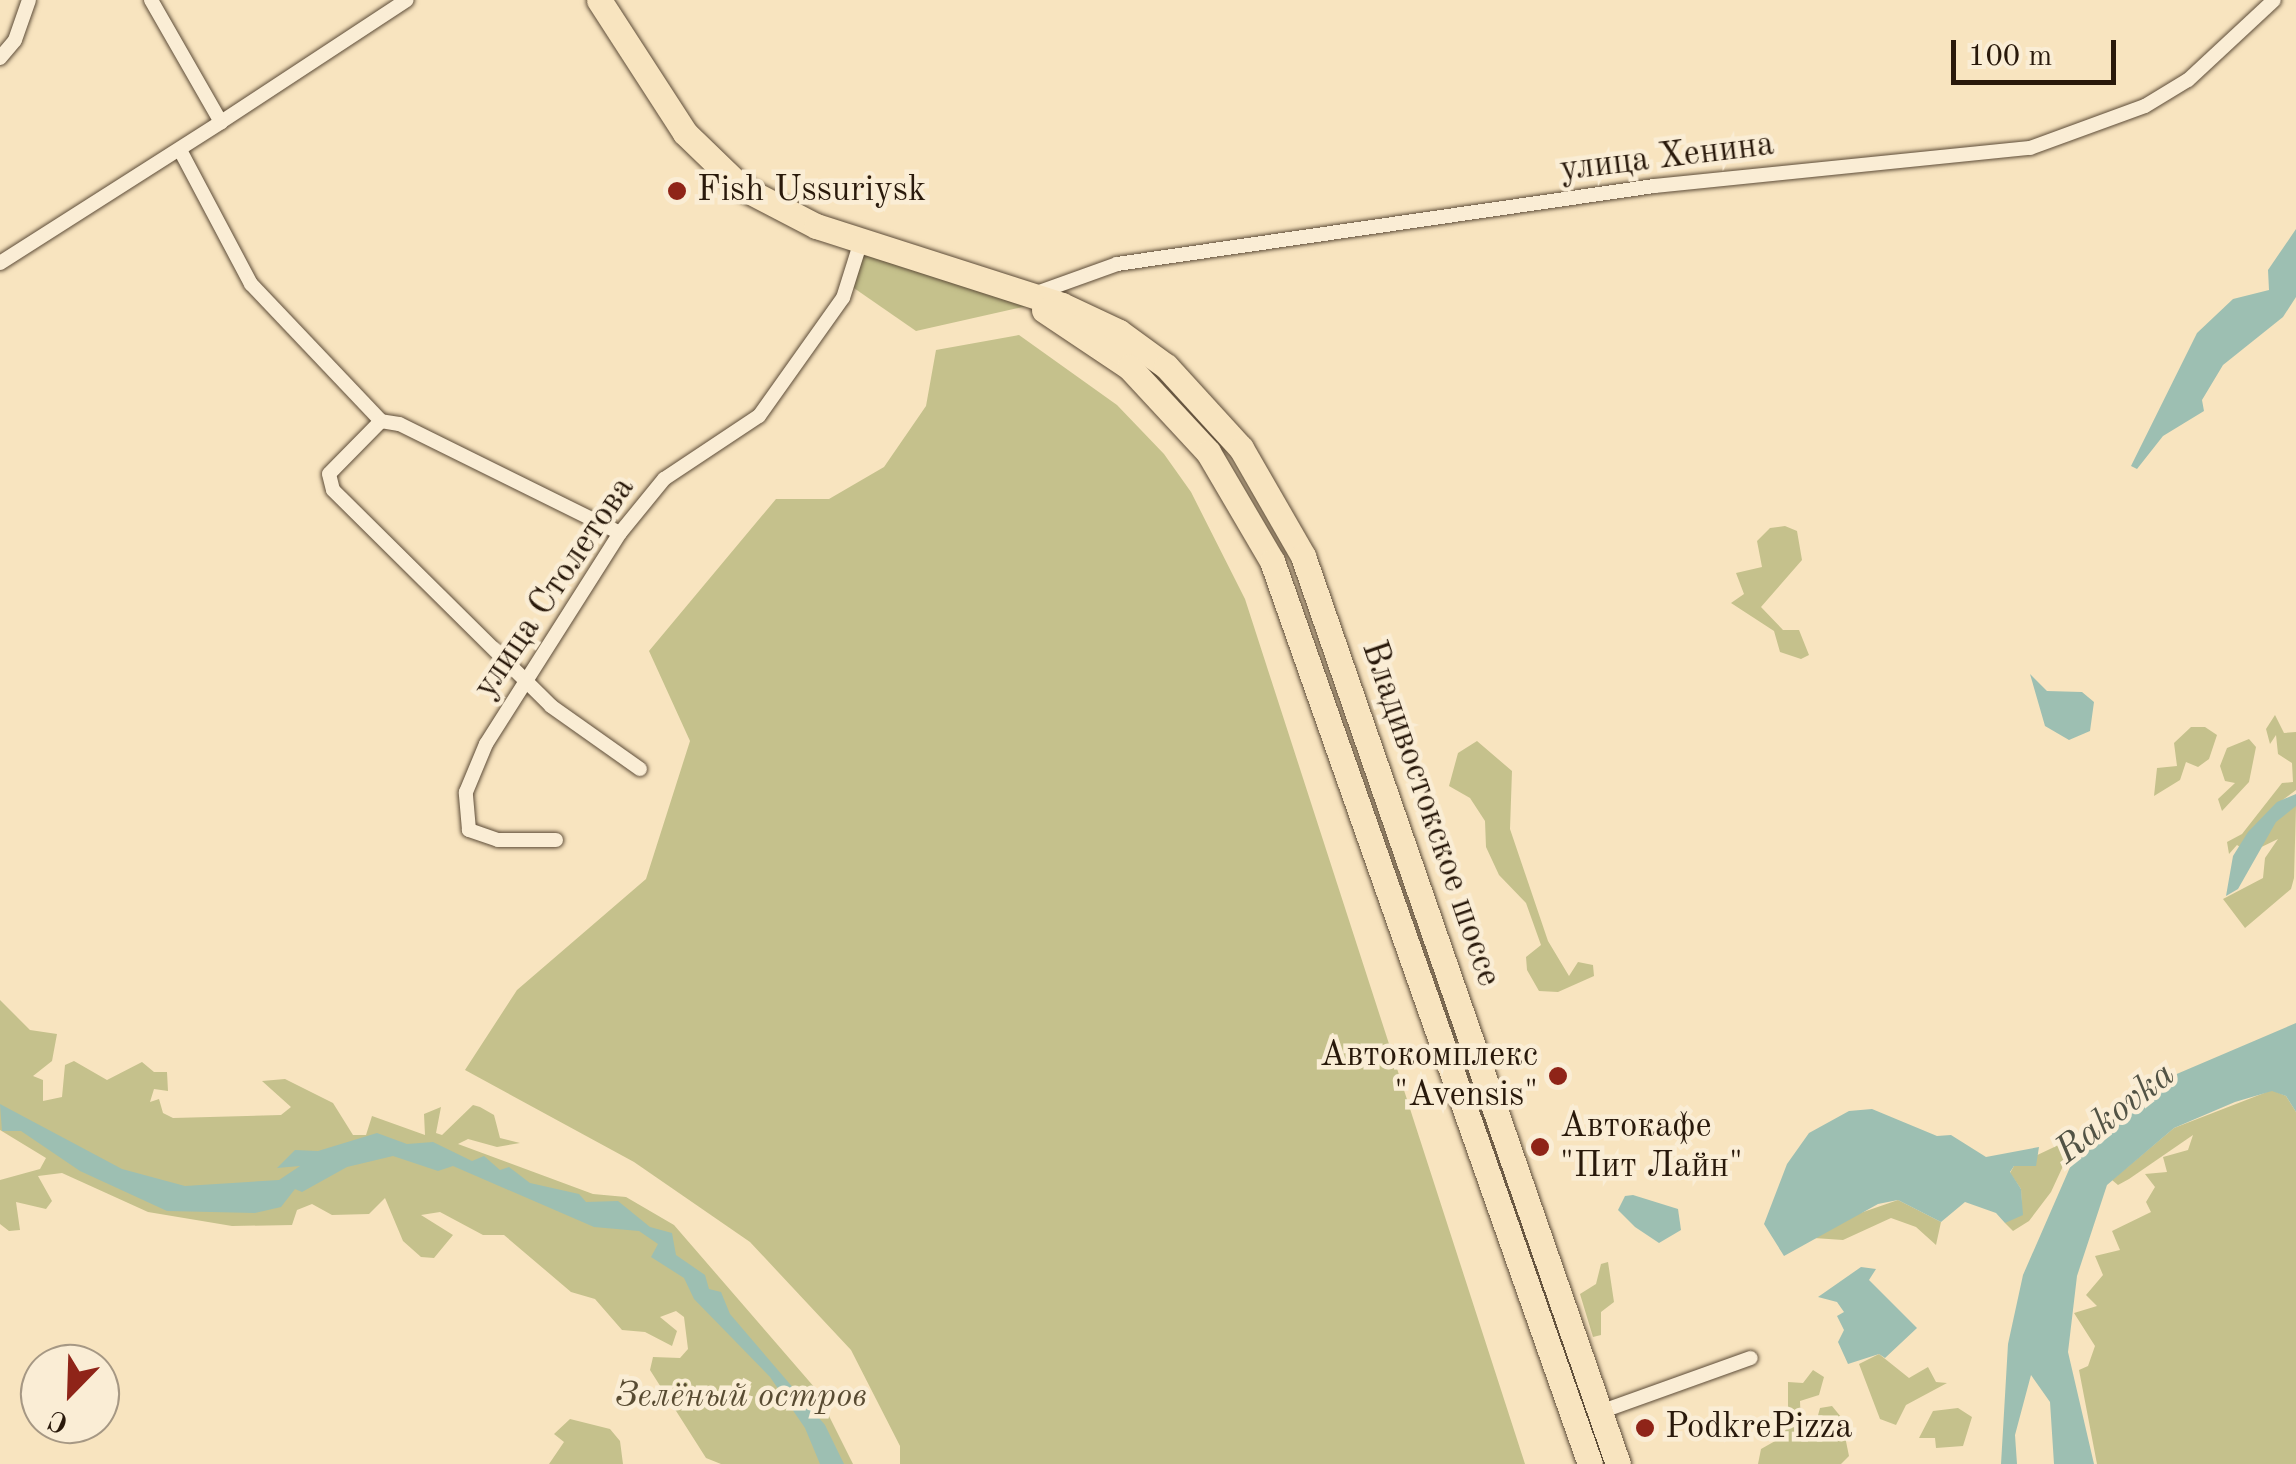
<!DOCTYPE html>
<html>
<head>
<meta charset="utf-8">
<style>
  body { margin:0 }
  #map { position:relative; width:2296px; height:1464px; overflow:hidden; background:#f8e4bf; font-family:"Old Standard TT",serif }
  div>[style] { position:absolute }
  .green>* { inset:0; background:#c5c18c }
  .water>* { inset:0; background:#9dbfb2 }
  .roads { filter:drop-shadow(0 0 2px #5d4c38) drop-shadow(0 0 2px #5d4c38) }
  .street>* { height:14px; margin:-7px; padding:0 7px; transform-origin:7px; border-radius:7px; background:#faedd5 }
  .highway>* { height:25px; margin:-12.5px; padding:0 12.5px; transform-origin:12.5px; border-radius:12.5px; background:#f8e4bf }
  .dots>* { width:28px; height:28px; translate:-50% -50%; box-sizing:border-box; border:5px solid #faedd5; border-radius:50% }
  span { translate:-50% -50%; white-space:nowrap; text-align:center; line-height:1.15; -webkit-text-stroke:9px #faedd5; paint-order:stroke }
  .street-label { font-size:35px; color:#29190b }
  .poi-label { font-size:35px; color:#29190b }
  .left { translate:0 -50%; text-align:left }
  .right { translate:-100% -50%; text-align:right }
  .park-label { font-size:35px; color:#584b32; font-style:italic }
  .water-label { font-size:38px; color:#525345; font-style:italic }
  .north { position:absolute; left:20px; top:1344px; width:100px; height:100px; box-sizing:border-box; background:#faedd5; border:2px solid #a69884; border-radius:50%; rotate:203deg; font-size:28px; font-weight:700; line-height:40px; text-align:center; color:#29190b }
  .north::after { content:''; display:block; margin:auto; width:35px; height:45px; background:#8f2418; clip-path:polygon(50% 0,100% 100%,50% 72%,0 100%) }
  .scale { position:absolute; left:1951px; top:40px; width:165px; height:45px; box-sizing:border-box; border:5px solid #29190b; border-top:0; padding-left:12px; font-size:30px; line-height:35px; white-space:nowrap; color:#29190b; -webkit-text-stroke:8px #faedd5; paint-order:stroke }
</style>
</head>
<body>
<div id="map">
  <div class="green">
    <i style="clip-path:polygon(862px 251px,1027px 306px,916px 331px,851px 286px)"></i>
    <i style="clip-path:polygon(1019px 335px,1117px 405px,1164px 454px,1191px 492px,1245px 599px,1525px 1464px,900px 1464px,900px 1446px,851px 1350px,750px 1242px,634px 1162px,465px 1070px,517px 990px,646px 879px,690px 741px,649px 651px,776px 499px,829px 499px,884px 467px,926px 406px,936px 350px)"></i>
    <i style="clip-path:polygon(1785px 526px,1797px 531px,1802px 560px,1761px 607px,1783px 630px,1799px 630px,1809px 655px,1801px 659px,1780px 652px,1774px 631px,1731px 603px,1744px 594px,1736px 573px,1762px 567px,1757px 541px,1770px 528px)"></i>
    <i style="clip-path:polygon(2275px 715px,2284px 733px,2296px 732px,2296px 790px,2273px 807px,2296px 806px,2294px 878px,2291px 889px,2245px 928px,2223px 899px,2263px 878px,2265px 858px,2278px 839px,2249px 853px,2237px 845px,2229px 854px,2227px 842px,2242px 834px,2282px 783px,2293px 782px,2292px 763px,2278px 754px,2276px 735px,2270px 744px,2266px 729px)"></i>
    <i style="clip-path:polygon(2205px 727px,2217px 735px,2209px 759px,2198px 767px,2186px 762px,2180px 780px,2154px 796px,2157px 768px,2177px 766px,2174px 743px,2191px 727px)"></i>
    <i style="clip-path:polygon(2249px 739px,2256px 747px,2249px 782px,2222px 811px,2218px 799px,2235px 783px,2225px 781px,2220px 766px,2227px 748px)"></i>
    <i style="clip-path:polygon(1477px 741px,1512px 771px,1510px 829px,1548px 941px,1569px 976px,1578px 962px,1593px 965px,1594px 976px,1558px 992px,1539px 991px,1527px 970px,1526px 957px,1541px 945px,1526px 903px,1499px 875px,1486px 847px,1485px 821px,1470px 798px,1449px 786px,1458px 753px)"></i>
    <i style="clip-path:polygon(0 1000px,30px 1030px,57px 1034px,52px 1061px,33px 1076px,43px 1080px,43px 1101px,62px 1097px,65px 1065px,74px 1061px,107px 1080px,142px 1062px,154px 1072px,167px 1072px,168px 1091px,154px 1089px,150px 1102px,159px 1099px,163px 1113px,173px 1118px,281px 1115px,291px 1107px,262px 1081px,285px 1079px,333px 1103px,353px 1135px,366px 1135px,372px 1116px,425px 1135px,424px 1114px,441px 1107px,436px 1133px,442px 1135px,473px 1105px,480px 1107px,494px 1115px,500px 1138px,520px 1143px,497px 1147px,468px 1139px,458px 1144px,593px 1194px,626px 1197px,674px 1225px,815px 1388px,853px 1464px,721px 1464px,706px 1458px,650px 1370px,653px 1357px,680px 1358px,688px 1349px,684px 1317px,676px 1311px,660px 1317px,677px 1331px,672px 1346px,645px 1332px,622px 1330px,595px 1299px,571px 1292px,504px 1235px,483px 1235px,440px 1212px,421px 1215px,453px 1235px,434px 1258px,421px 1257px,403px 1241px,385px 1198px,369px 1214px,332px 1215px,312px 1204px,297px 1210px,292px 1225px,232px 1226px,148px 1212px,62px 1173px,38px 1176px,52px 1201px,46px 1209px,16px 1202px,20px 1230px,9px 1231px,0 1224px,0 1180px,40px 1169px,46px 1158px,0 1130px)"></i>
    <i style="clip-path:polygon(2272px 1090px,2286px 1096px,2296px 1112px,2296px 1464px,2097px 1464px,2079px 1370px,2088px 1366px,2095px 1346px,2074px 1313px,2097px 1306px,2086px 1295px,2103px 1275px,2095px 1256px,2120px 1250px,2112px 1231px,2151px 1212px,2146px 1202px,2155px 1187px,2145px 1174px,2167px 1172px,2163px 1157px,2188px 1150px,2193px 1135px,2129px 1179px,2118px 1185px,2112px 1180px,2174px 1128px)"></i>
    <i style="clip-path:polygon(2067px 1141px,2070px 1151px,2051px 1192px,2029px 1221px,2013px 1231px,2005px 1223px,2008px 1217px,2022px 1214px,2021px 1189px,2010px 1173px,2014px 1166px)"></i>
    <i style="clip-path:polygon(1898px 1200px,1941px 1222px,1936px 1245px,1916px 1227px,1891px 1218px,1843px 1240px,1814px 1238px,1840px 1220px)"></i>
    <i style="clip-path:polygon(1608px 1262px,1614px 1302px,1601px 1312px,1601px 1335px,1593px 1337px,1580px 1294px,1596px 1284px,1601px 1264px)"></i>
    <i style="clip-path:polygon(1879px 1354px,1909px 1378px,1928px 1367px,1936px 1382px,1947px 1383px,1906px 1405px,1896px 1425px,1880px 1419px,1859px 1364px)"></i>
    <i style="clip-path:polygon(1813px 1370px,1824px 1377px,1819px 1395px,1800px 1401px,1801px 1427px,1828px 1434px,1817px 1419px,1820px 1408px,1832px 1406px,1841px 1417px,1849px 1456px,1841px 1464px,1758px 1464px,1761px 1449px,1782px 1437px,1788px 1425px,1788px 1382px,1803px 1383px)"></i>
    <i style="clip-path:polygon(1958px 1408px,1972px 1417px,1963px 1446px,1936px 1448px,1935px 1438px,1919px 1438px,1933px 1411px)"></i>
    <i style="clip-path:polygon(570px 1419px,610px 1429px,620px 1441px,623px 1464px,549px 1464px,564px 1442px,554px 1434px)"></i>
  </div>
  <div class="water">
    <i style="clip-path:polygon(2296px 229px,2296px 297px,2283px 317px,2223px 365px,2202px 400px,2204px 411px,2163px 436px,2137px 469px,2131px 466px,2197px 333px,2233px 299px,2269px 290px,2268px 270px)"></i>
    <i style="clip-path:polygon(2030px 674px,2047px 691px,2082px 692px,2094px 702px,2090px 731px,2069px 740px,2045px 726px)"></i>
    <i style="clip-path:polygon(2296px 794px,2296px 806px,2276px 822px,2238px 889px,2226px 896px,2233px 856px,2248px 832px,2277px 802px)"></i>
    <i style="clip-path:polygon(2296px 1023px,2296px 1112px,2286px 1096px,2272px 1091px,2235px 1102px,2174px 1128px,2107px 1185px,2077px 1276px,2068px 1352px,2094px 1464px,2054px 1464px,2050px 1402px,2031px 1375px,2015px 1435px,2017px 1464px,2001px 1464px,2008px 1344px,2023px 1275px,2071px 1165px,2125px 1109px,2172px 1076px)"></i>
    <i style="clip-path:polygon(0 1104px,122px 1169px,185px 1186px,279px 1180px,300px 1166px,277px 1168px,295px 1150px,318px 1151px,377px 1133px,407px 1144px,433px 1142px,472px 1161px,484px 1156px,500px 1170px,509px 1167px,530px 1183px,579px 1194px,586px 1202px,618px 1201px,650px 1227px,672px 1233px,676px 1255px,705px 1275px,709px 1289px,721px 1292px,730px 1314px,825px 1425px,844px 1464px,820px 1464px,805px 1428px,770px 1377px,694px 1299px,684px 1278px,651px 1257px,658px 1244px,639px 1231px,594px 1227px,453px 1166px,438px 1171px,393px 1156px,347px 1167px,302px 1192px,295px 1189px,281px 1207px,255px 1213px,167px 1211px,80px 1171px,21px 1131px,2px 1131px)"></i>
    <i style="clip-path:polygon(1872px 1109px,1937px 1136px,1951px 1135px,1986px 1157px,2039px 1147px,2036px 1166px,2014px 1166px,2010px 1172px,2021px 1189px,2023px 1215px,2005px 1223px,1996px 1213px,1965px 1202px,1941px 1222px,1898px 1200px,1878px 1204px,1784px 1256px,1764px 1224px,1787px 1164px,1809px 1133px,1849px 1111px)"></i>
    <i style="clip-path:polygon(1633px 1195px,1678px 1209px,1681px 1230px,1659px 1243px,1635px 1227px,1618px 1210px,1625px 1196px)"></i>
    <i style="clip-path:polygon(1861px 1267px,1876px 1269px,1869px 1280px,1917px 1328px,1885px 1358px,1879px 1354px,1848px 1364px,1838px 1342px,1844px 1330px,1837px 1316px,1844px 1312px,1837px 1302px,1818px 1297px)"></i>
  </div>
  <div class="roads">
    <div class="street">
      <i style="left:151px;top:0;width:141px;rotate:60.2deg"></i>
      <i style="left:221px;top:122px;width:222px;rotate:-33.3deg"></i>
      <i style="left:0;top:58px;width:23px;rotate:-50deg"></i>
      <i style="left:15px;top:40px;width:42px;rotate:-70.7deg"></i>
      <i style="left:180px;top:150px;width:152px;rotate:62.1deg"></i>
      <i style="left:251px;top:284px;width:189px;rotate:46.5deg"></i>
      <i style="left:0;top:263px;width:262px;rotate:-32.5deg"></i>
      <i style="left:1031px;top:295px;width:91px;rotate:-19.8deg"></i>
      <i style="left:1117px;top:264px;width:543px;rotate:-8.26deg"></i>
      <i style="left:1654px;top:186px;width:378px;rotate:-5.8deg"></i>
      <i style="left:2030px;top:148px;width:122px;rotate:-20.1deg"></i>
      <i style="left:2145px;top:106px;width:50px;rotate:-31.2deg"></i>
      <i style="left:2188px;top:80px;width:117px;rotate:-42.9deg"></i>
      <i style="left:620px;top:533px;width:246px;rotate:-153.7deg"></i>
      <i style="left:399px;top:424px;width:18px;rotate:-171deg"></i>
      <i style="left:381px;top:421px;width:74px;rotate:134.5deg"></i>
      <i style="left:329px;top:474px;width:16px;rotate:76deg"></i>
      <i style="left:333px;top:490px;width:307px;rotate:44.7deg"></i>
      <i style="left:551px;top:706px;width:109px;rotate:35.3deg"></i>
      <i style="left:556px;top:840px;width:58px;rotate:180deg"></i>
      <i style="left:498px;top:840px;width:31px;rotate:-161deg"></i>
      <i style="left:469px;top:830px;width:38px;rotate:-95deg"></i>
      <i style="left:466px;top:792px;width:52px;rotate:-67.4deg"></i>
      <i style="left:486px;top:744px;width:250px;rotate:-57.6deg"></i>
      <i style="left:620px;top:533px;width:70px;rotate:-50.8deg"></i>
      <i style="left:664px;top:479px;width:114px;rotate:-33.6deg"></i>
      <i style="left:759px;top:416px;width:145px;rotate:-54.6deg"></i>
      <i style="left:843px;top:298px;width:60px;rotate:-72.5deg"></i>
      <i style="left:1600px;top:1412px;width:160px;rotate:-19.7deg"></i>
    </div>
    <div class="highway">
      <i style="left:599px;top:0;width:158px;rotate:57.1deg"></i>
      <i style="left:685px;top:133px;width:78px;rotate:44deg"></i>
      <i style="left:741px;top:187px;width:85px;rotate:27.5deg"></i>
      <i style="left:816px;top:226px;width:258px;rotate:17.8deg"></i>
      <i style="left:1062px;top:305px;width:63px;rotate:25.3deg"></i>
      <i style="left:1119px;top:332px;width:58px;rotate:35.9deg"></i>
      <i style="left:1166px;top:366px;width:111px;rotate:47.6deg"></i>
      <i style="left:1241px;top:448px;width:125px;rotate:60.1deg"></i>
      <i style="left:1303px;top:556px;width:961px;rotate:70.87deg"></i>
      <i style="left:1044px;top:310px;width:102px;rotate:33.8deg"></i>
      <i style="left:1129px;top:367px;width:116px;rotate:47.1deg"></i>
      <i style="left:1208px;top:452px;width:126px;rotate:59.6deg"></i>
      <i style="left:1272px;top:561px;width:957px;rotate:70.6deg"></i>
    </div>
  </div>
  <div class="dots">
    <i style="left:677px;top:191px;background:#8f2418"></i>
    <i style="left:1558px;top:1076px;background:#8f2418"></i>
    <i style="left:1540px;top:1147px;background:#8f2418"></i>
    <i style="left:1645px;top:1428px;background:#8f2418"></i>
  </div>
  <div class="street-label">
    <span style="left:1667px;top:158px;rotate:-7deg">улица Хенина</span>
    <span style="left:555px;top:588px;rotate:-56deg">улица Столетова</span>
    <span style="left:1430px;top:814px;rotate:71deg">Владивостокское шоссе</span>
  </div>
  <div class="poi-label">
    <span class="left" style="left:697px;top:191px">Fish Ussuriysk</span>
    <span class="right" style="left:1538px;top:1076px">Автокомплекс<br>"Avensis"</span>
    <span class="left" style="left:1560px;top:1147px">Автокафе<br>"Пит Лайн"</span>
    <span class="left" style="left:1665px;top:1428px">PodkrePizza</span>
  </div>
  <div class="park-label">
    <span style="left:741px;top:1397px">Зелёный остров</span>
  </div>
  <div class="water-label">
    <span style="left:2116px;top:1114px;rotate:-38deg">Rakovka</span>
  </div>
  <div class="north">С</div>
  <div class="scale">100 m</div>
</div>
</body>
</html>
